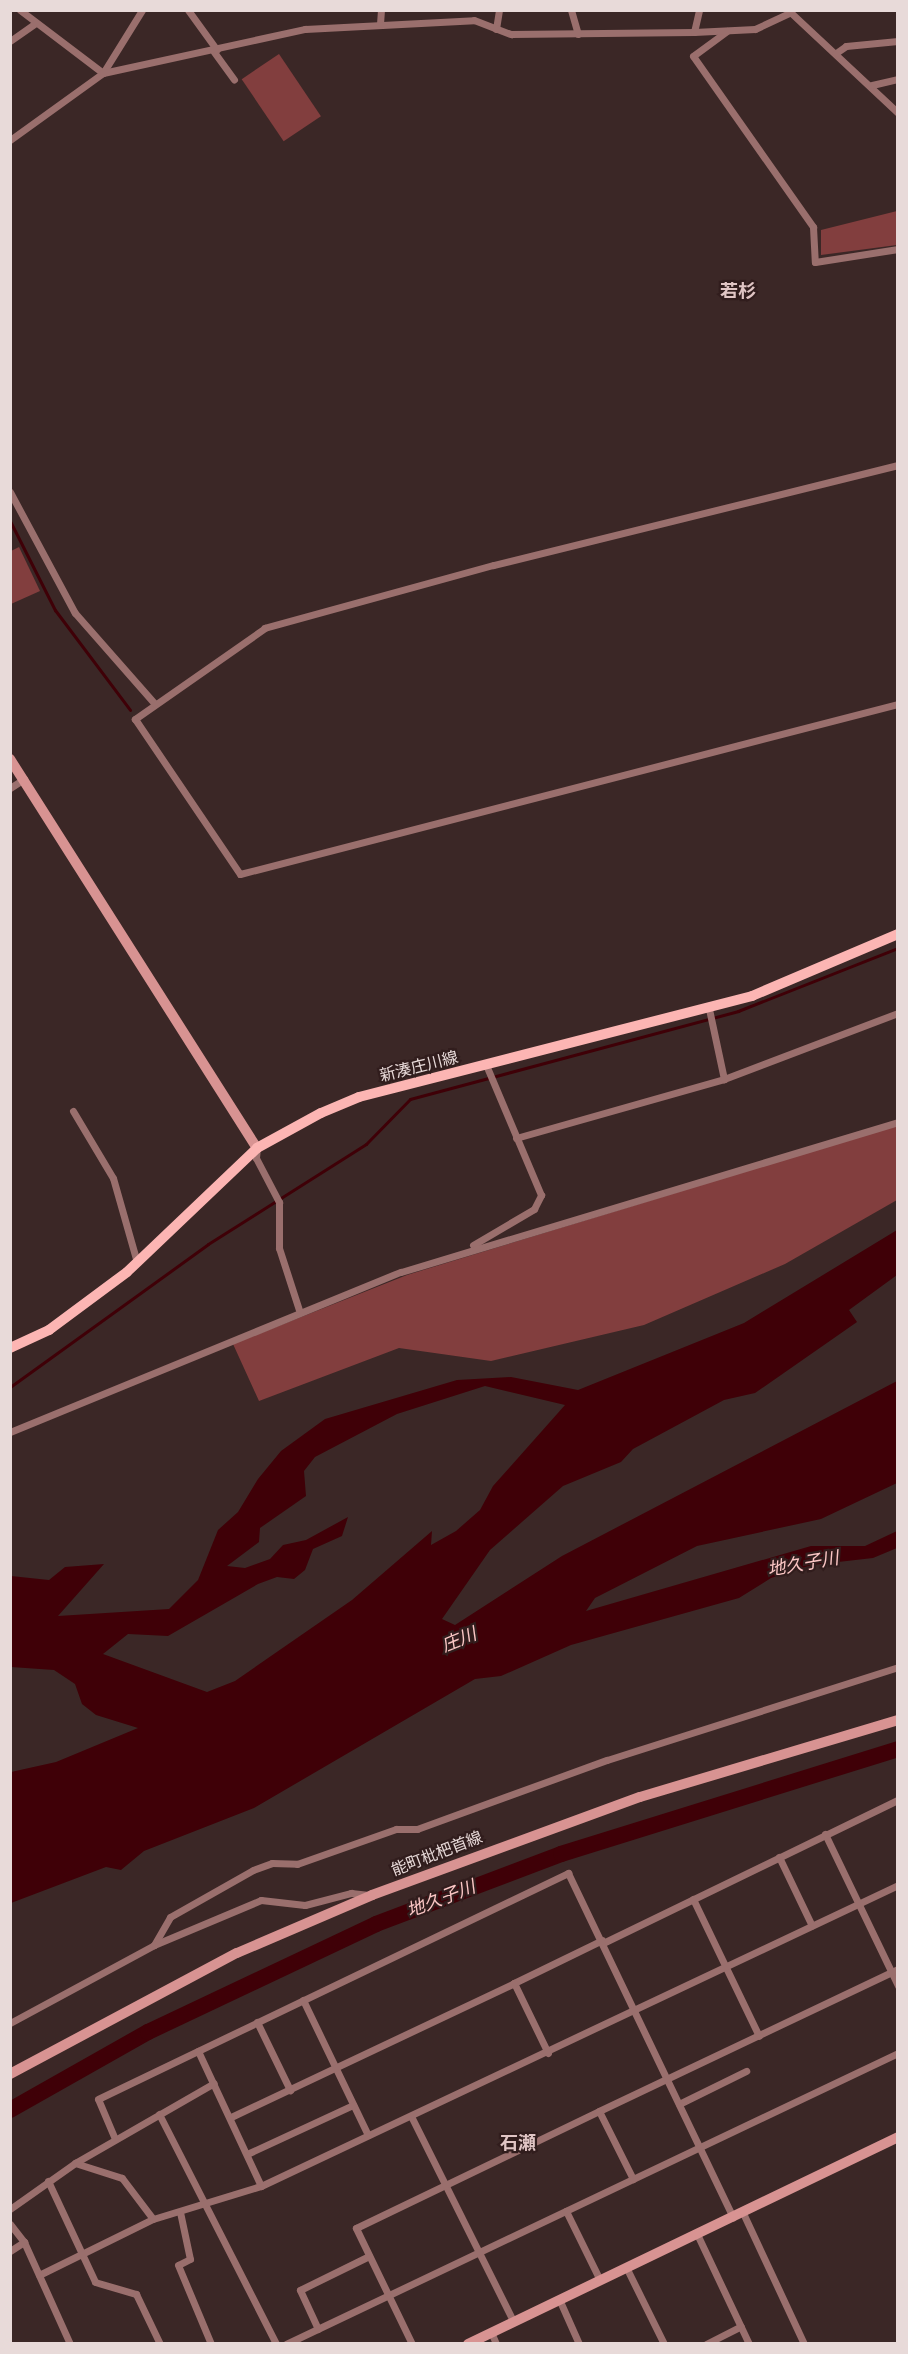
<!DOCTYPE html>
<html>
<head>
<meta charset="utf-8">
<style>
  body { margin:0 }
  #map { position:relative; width:908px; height:2354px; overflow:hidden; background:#3b2726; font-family:"Fira Sans Condensed","Noto Sans JP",sans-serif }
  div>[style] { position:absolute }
  .green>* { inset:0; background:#823e3e; transform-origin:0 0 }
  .water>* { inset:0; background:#3f0007 }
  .stream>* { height:3px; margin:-1.5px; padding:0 1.5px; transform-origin:1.5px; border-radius:1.5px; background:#3f0007 }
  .river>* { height:16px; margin:-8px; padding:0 8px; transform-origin:8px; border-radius:8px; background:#3f0007 }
  .street>* { height:7px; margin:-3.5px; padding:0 3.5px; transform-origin:3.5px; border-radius:3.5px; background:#9a6f6d }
  .secondary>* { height:10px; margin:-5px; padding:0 5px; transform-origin:5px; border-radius:5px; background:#d89392 }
  .primary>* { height:10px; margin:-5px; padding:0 5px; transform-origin:5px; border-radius:5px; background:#fcb5b3 }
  span { translate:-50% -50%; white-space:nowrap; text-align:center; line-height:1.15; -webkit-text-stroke:4.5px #311d1d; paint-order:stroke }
  .street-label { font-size:16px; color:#e8dad9 }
  .neighbourhood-label { font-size:18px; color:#e0c5c4; font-weight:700 }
  .water-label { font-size:18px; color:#fcc7c5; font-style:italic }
  .frame { position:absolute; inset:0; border:12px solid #e8dad9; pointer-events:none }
</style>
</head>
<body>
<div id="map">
  <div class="green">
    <i style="left:279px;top:54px;width:75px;height:45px;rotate:56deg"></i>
    <i style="clip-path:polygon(897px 211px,897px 245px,821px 255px,821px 230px)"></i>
    <i style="clip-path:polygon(19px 547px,40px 591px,11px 604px,11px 551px)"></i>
    <i style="clip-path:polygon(897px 1125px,897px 1200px,785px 1264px,644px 1325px,491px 1361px,399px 1348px,259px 1401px,233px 1344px,407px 1275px)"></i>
  </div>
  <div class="water">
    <i style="clip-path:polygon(evenodd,897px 1230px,897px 1275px,849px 1310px,857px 1322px,755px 1393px,724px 1400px,633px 1449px,621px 1462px,563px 1486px,490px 1550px,442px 1619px,455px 1625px,562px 1556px,897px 1381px,897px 1483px,821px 1519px,697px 1546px,595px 1598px,586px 1611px,811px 1546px,865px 1546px,897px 1531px,897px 1548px,873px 1558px,812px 1565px,771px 1578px,739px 1598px,571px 1645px,501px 1676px,475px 1679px,254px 1808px,144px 1851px,121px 1870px,106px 1867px,11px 1903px,11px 1772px,56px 1762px,138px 1728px,96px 1715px,82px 1704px,75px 1684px,54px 1670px,11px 1667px,11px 1576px,49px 1580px,65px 1567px,104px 1564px,58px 1616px,169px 1609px,198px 1580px,218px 1530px,238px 1512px,258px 1479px,281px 1451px,325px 1419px,457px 1380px,511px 1377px,578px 1390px,744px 1323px,897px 1230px,485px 1386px,565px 1405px,493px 1486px,480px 1510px,456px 1531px,431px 1545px,432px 1531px,352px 1600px,235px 1681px,207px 1692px,103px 1654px,128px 1634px,168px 1636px,258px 1584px,277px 1577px,294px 1579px,305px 1570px,313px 1549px,342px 1536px,348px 1517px,306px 1540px,283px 1545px,270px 1559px,245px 1568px,227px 1566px,259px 1542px,260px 1528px,306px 1496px,304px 1471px,315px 1457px,397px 1414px,485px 1386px)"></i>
  </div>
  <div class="stream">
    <i style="left:10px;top:521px;width:100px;rotate:63.2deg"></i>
    <i style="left:55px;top:610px;width:125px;rotate:53.1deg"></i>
    <i style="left:10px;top:1387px;width:244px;rotate:-35.8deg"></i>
    <i style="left:208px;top:1244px;width:187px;rotate:-32.3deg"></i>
    <i style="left:366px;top:1144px;width:63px;rotate:-45.6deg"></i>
    <i style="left:410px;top:1099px;width:340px;rotate:-15deg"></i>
    <i style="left:738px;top:1011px;width:172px;rotate:-21.5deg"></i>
  </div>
  <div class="river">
    <i style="left:10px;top:2110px;width:159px;rotate:-29.5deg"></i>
    <i style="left:148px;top:2032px;width:252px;rotate:-25.3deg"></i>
    <i style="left:376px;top:1924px;width:198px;rotate:-20.7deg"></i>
    <i style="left:561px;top:1854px;width:353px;rotate:-17.3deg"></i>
  </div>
  <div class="street">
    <i style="left:20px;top:10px;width:104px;rotate:37.2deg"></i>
    <i style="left:188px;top:10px;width:49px;rotate:54.1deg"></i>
    <i style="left:571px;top:10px;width:25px;rotate:74deg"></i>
    <i style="left:788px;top:10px;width:151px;rotate:43.1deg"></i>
    <i style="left:380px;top:24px;width:14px;rotate:-86deg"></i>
    <i style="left:496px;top:29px;width:19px;rotate:-81deg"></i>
    <i style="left:727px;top:31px;width:42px;rotate:143.7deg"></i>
    <i style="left:693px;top:56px;width:209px;rotate:54.9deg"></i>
    <i style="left:813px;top:227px;width:35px;rotate:87deg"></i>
    <i style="left:815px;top:262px;width:84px;rotate:-8.9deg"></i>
    <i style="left:694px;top:32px;width:23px;rotate:-77deg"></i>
    <i style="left:10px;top:41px;width:32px;rotate:-35deg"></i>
    <i style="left:214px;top:52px;width:34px;rotate:54deg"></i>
    <i style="left:836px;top:53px;width:12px;rotate:-35deg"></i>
    <i style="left:846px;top:46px;width:52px;rotate:-5.5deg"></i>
    <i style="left:103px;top:73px;width:74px;rotate:-58.2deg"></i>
    <i style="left:872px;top:85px;width:27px;rotate:-13deg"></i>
    <i style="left:10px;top:140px;width:115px;rotate:-35.8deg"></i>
    <i style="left:103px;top:73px;width:207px;rotate:-12.3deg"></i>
    <i style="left:305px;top:29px;width:169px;rotate:-3deg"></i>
    <i style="left:474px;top:20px;width:40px;rotate:21deg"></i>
    <i style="left:511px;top:34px;width:183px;rotate:-0.6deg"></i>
    <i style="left:694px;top:32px;width:61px;rotate:-2.8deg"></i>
    <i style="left:755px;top:29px;width:38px;rotate:-25deg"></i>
    <i style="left:898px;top:465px;width:417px;rotate:166.1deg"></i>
    <i style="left:493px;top:565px;width:237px;rotate:164.6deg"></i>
    <i style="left:265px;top:628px;width:159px;rotate:145deg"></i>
    <i style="left:135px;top:719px;width:187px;rotate:55.9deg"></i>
    <i style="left:240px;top:874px;width:680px;rotate:-14.49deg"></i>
    <i style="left:10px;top:492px;width:137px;rotate:61.8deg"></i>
    <i style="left:75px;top:613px;width:120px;rotate:48.7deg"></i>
    <i style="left:10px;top:788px;width:17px;rotate:-33deg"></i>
    <i style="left:709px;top:1009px;width:72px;rotate:77.9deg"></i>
    <i style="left:73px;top:1111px;width:78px;rotate:59.2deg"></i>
    <i style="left:113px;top:1178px;width:87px;rotate:74.1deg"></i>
    <i style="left:516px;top:1138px;width:216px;rotate:-15.8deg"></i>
    <i style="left:724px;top:1079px;width:186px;rotate:-20.8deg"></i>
    <i style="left:257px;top:1148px;width:10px;rotate:96deg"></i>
    <i style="left:256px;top:1158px;width:50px;rotate:62.4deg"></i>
    <i style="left:279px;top:1202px;width:46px;rotate:90deg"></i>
    <i style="left:279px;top:1248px;width:65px;rotate:72.1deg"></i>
    <i style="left:473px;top:1245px;width:71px;rotate:-30.5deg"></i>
    <i style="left:534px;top:1209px;width:16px;rotate:-63deg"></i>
    <i style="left:541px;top:1195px;width:141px;rotate:-112.9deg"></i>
    <i style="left:10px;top:1432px;width:422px;rotate:-22.3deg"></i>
    <i style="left:401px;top:1272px;width:519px;rotate:-16.79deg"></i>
    <i style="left:825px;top:1834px;width:169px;rotate:64.3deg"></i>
    <i style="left:779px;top:1857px;width:76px;rotate:64.4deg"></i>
    <i style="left:693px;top:1899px;width:152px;rotate:64.3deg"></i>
    <i style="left:603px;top:1943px;width:328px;rotate:-25.9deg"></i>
    <i style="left:154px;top:1945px;width:32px;rotate:-60deg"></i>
    <i style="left:170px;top:1917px;width:95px;rotate:-29.5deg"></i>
    <i style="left:253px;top:1870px;width:20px;rotate:-20deg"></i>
    <i style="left:272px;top:1863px;width:25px;rotate:2deg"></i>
    <i style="left:297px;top:1864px;width:105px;rotate:-19.5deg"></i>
    <i style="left:396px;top:1829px;width:21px"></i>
    <i style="left:417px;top:1829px;width:202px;rotate:-20deg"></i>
    <i style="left:607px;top:1760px;width:305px;rotate:-17.7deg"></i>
    <i style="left:303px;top:2000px;width:150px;rotate:64.3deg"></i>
    <i style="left:257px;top:2022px;width:76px;rotate:64.1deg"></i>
    <i style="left:10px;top:2023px;width:164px;rotate:-28.4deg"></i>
    <i style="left:154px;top:1945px;width:116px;rotate:-22.8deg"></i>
    <i style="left:261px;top:1900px;width:44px;rotate:6.5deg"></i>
    <i style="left:305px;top:1905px;width:48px;rotate:-14.6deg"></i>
    <i style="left:351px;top:1893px;width:18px;rotate:6deg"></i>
    <i style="left:198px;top:2051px;width:149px;rotate:65deg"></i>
    <i style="left:548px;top:2053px;width:78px;rotate:-115.9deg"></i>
    <i style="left:514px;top:1983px;width:98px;rotate:-26deg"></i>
    <i style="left:679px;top:2104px;width:75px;rotate:-26.2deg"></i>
    <i style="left:159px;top:2114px;width:258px;rotate:63deg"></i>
    <i style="left:411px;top:2116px;width:229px;rotate:63.5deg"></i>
    <i style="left:231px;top:2117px;width:313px;rotate:-25.3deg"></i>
    <i style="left:115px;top:2139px;width:43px;rotate:-113deg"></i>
    <i style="left:98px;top:2099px;width:522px;rotate:-25.68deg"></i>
    <i style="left:568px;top:1873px;width:382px;rotate:64.4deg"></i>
    <i style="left:247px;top:2154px;width:117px;rotate:-24.8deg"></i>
    <i style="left:75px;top:2163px;width:49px;rotate:17.7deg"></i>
    <i style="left:122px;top:2178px;width:51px;rotate:52.9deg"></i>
    <i style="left:633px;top:2179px;width:76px;rotate:-116.6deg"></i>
    <i style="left:599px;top:2111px;width:331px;rotate:-25.4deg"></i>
    <i style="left:48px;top:2181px;width:111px;rotate:65deg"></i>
    <i style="left:95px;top:2282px;width:43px;rotate:16.3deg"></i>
    <i style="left:136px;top:2294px;width:55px;rotate:64.4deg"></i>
    <i style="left:10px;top:2209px;width:80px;rotate:-35.3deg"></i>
    <i style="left:75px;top:2163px;width:160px;rotate:-29.9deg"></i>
    <i style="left:566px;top:2211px;width:77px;rotate:63.8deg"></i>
    <i style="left:180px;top:2212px;width:48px;rotate:78deg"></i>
    <i style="left:190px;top:2259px;width:13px;rotate:153deg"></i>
    <i style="left:178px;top:2265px;width:86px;rotate:67.3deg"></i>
    <i style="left:743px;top:2213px;width:145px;rotate:65deg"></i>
    <i style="left:10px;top:2224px;width:23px;rotate:52deg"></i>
    <i style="left:24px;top:2242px;width:112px;rotate:65.7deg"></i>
    <i style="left:697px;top:2234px;width:122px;rotate:64.7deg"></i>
    <i style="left:10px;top:2251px;width:17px;rotate:-33deg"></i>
    <i style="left:626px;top:2267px;width:86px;rotate:63.7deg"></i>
    <i style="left:39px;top:2275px;width:127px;rotate:-26.2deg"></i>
    <i style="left:153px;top:2219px;width:113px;rotate:-17deg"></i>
    <i style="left:261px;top:2186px;width:705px;rotate:-25.29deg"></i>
    <i style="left:559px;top:2299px;width:49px;rotate:66deg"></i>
    <i style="left:318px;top:2329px;width:43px;rotate:-114.8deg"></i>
    <i style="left:300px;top:2290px;width:77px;rotate:-26.2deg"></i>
    <i style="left:491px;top:2332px;width:13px;rotate:67deg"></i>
    <i style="left:286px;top:2344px;width:678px;rotate:-25.43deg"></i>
    <i style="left:412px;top:2344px;width:129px;rotate:-115.8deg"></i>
    <i style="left:356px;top:2228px;width:270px;rotate:-25.7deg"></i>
    <i style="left:706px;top:2344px;width:39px;rotate:-27deg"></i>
  </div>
  <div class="secondary">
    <i style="left:10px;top:759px;width:461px;rotate:57.6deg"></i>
    <i style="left:10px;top:2074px;width:257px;rotate:-28.1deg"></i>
    <i style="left:237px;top:1953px;width:147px;rotate:-23.2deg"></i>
    <i style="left:372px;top:1895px;width:285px;rotate:-20.1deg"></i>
    <i style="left:640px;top:1797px;width:269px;rotate:-16.6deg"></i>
    <i style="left:468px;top:2344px;width:477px;rotate:-25.7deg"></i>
  </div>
  <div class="primary">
    <i style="left:10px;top:1348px;width:43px;rotate:-24.8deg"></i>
    <i style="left:49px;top:1330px;width:97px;rotate:-36.6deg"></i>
    <i style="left:127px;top:1272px;width:180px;rotate:-43.6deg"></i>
    <i style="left:257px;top:1148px;width:73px;rotate:-28.7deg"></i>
    <i style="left:321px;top:1113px;width:41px;rotate:-22.8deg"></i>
    <i style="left:359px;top:1097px;width:406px;rotate:-14.4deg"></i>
    <i style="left:752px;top:996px;width:159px;rotate:-23deg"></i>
  </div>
  <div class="street-label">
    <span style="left:419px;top:1067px;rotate:-14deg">新湊庄川線</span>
    <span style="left:437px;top:1854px;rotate:-21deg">能町枇杷首線</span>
  </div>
  <div class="neighbourhood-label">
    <span style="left:738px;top:291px">若杉</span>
    <span style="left:518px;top:2143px">石瀬</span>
  </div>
  <div class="water-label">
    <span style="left:803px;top:1564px;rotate:-10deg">地久子川</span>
    <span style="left:459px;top:1640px;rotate:-22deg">庄川</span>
    <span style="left:441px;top:1899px;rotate:-21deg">地久子川</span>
  </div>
  <div class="frame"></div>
</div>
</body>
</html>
